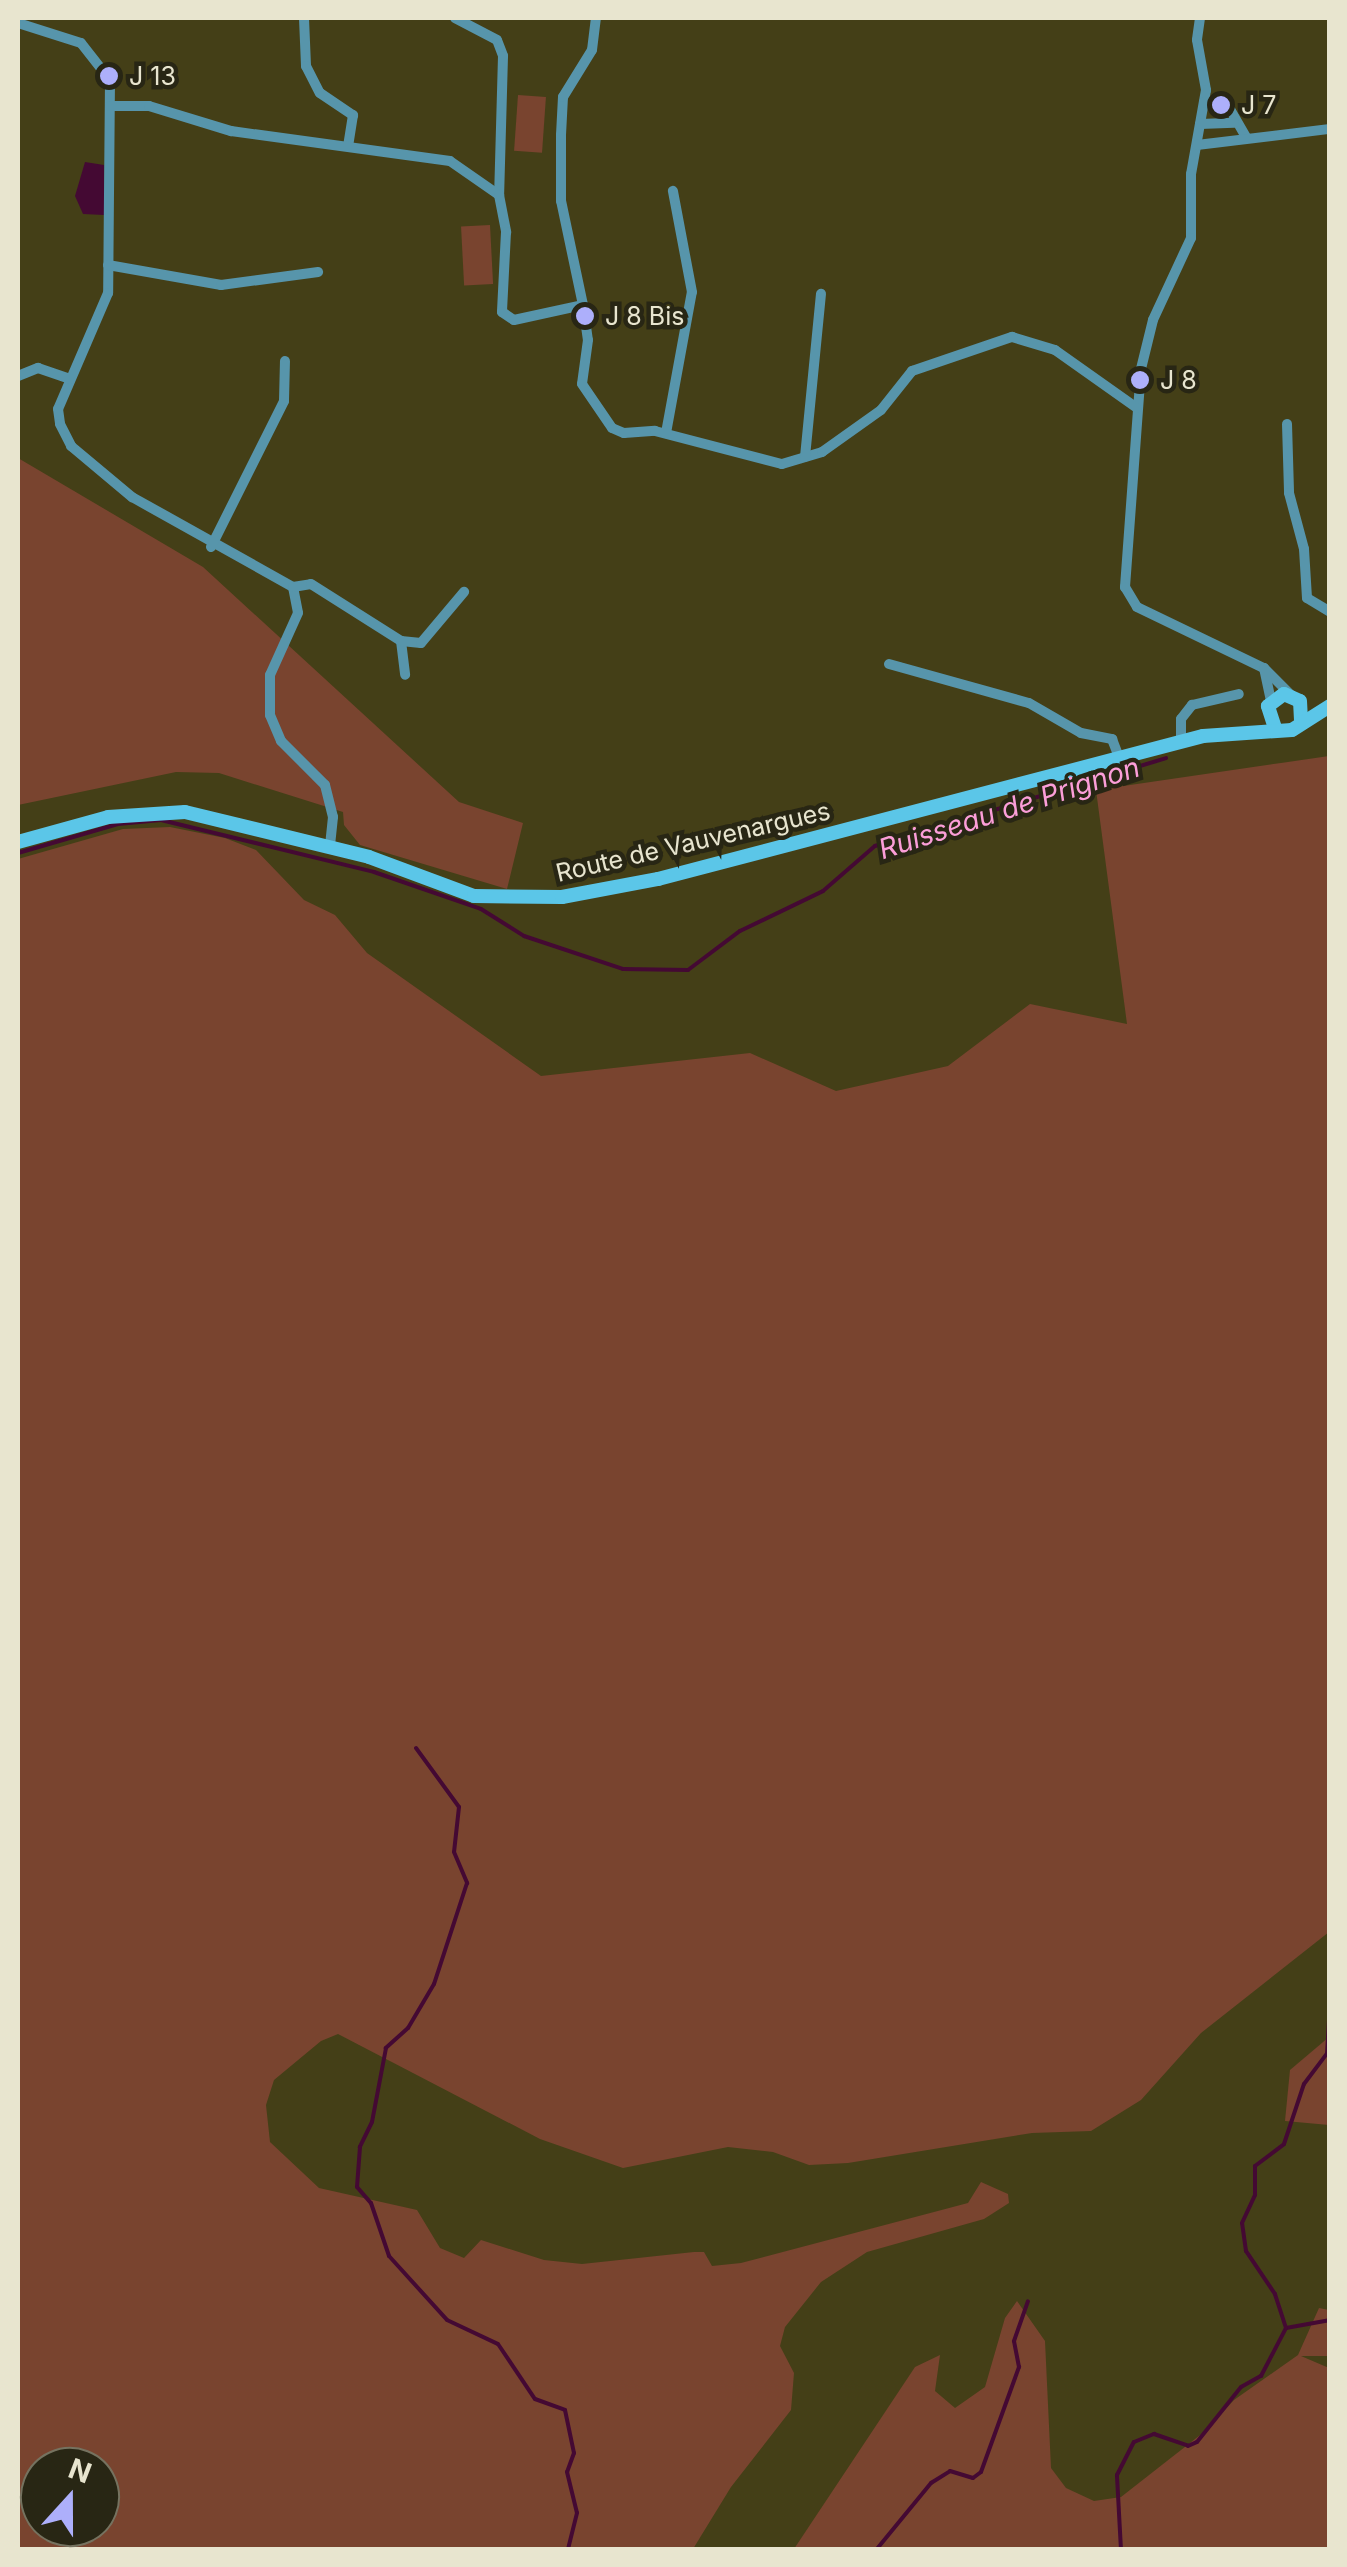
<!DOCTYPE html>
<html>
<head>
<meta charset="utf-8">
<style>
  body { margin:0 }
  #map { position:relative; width:1347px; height:2567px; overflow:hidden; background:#443f17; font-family:Inter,sans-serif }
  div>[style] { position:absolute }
  .green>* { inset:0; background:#79442f; transform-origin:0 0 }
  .water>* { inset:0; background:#440933 }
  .stream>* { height:4px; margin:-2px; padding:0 2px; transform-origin:2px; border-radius:2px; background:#440933 }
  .minor>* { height:10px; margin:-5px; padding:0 5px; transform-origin:5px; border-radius:5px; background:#5795ab }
  .secondary>* { height:14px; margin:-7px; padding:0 7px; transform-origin:7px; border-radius:7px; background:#5bc6e8 }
  .dots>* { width:28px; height:28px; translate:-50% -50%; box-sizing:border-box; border:5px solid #282614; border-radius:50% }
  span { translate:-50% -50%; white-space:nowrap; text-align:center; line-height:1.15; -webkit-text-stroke:9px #282614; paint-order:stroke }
  .poi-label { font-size:25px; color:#e8e5cf }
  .left { translate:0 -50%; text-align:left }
  .street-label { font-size:25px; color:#e8e5cf }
  .water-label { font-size:28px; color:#fb9ed8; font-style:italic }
  .frame { position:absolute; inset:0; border:20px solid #e8e5cf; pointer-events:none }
  .north { position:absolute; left:20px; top:2447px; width:100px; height:100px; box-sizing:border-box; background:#282614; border:2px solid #75725f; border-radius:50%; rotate:21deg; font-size:28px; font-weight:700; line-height:40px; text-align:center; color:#e8e5cf }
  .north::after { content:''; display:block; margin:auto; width:35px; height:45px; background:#adaffb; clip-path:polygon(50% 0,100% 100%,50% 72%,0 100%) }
</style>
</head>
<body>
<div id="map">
  <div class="green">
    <i style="left:518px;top:95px;width:28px;height:56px;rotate:4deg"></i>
    <i style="left:490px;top:225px;width:59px;height:29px;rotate:87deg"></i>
    <i style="clip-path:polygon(18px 458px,203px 567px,459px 802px,523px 823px,507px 889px,360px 845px,344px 825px,343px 812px,219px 773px,176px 772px,18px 805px)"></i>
    <i style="clip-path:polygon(evenodd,1329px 756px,1329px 1932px,1201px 2033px,1141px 2100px,1091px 2131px,1032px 2133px,848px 2163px,809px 2165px,773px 2152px,728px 2147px,623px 2168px,540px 2139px,338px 2034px,321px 2041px,274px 2080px,266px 2105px,270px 2142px,319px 2188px,417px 2210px,440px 2248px,464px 2258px,481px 2240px,544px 2260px,582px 2264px,694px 2252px,704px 2252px,712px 2266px,741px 2263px,968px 2203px,981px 2182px,1008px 2194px,1009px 2203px,984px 2219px,867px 2252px,821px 2282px,785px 2327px,780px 2346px,794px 2373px,791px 2410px,731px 2487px,693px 2549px,18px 2550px,18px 859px,123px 829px,170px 827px,225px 838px,256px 850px,304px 900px,335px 915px,367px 953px,541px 1076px,750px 1053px,836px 1091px,948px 1066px,1030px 1004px,1127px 1024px,1096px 790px,1329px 756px,40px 2467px,100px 2467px,100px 2527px,40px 2527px,40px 2467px)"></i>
    <i style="clip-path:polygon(1329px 2037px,1329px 2125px,1285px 2121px,1290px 2070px)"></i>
    <i style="clip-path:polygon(1017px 2301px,1045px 2341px,1051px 2468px,1066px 2488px,1094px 2501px,1121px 2497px,1204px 2432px,1234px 2400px,1298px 2355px,1319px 2308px,1329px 2310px,1329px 2356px,1301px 2356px,1329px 2368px,1329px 2549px,794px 2549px,915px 2367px,940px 2355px,935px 2391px,955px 2408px,985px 2387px,1005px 2318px)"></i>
  </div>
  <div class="water">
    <i style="clip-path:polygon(85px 162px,104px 165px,104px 215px,83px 214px,75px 196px)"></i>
  </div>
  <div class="stream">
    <i style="left:18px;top:853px;width:104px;rotate:-16.2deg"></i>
    <i style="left:118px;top:824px;width:43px;rotate:-5.3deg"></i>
    <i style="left:161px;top:820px;width:219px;rotate:13.7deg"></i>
    <i style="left:374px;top:872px;width:113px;rotate:19.1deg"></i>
    <i style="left:481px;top:909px;width:51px;rotate:32.1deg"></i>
    <i style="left:524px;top:936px;width:104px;rotate:18.4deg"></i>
    <i style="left:623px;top:969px;width:65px;rotate:0.9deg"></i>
    <i style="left:688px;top:970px;width:65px;rotate:-36.9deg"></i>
    <i style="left:740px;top:931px;width:92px;rotate:-25.7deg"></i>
    <i style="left:823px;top:891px;width:69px;rotate:-40.9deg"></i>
    <i style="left:875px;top:846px;width:304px;rotate:-16.8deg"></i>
    <i style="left:416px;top:1748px;width:73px;rotate:53.9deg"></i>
    <i style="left:459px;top:1807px;width:45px;rotate:96.3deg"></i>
    <i style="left:454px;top:1852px;width:34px;rotate:67deg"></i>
    <i style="left:467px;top:1883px;width:106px;rotate:108.1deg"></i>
    <i style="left:434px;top:1984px;width:51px;rotate:120.6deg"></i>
    <i style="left:408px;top:2028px;width:30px;rotate:138deg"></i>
    <i style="left:386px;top:2048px;width:75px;rotate:100.7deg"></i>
    <i style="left:372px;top:2122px;width:28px;rotate:116deg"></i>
    <i style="left:360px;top:2147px;width:40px;rotate:94.3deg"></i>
    <i style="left:357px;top:2187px;width:21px;rotate:49deg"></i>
    <i style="left:371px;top:2203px;width:56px;rotate:71.2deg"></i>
    <i style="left:389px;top:2256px;width:86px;rotate:47.8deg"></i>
    <i style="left:447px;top:2320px;width:56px;rotate:25.2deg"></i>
    <i style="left:498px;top:2344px;width:66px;rotate:56.1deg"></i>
    <i style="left:535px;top:2399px;width:32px;rotate:20deg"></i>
    <i style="left:565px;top:2410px;width:44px;rotate:78.2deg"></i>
    <i style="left:574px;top:2453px;width:20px;rotate:110deg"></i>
    <i style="left:567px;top:2472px;width:42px;rotate:76.3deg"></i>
    <i style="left:577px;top:2513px;width:38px;rotate:104deg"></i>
    <i style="left:1286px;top:2328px;width:45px;rotate:-10.3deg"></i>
    <i style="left:876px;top:2550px;width:87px;rotate:-50.6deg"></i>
    <i style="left:931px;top:2483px;width:22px;rotate:-32deg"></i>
    <i style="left:950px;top:2471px;width:24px;rotate:17deg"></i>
    <i style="left:973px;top:2478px;width:10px;rotate:-37deg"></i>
    <i style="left:981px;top:2472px;width:112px;rotate:-70.1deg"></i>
    <i style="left:1019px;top:2367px;width:26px;rotate:-101deg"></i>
    <i style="left:1014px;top:2341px;width:42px;rotate:-70.7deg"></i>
    <i style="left:1121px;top:2550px;width:75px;rotate:-93.1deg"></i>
    <i style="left:1117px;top:2475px;width:37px;rotate:-63deg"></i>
    <i style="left:1134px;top:2442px;width:22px;rotate:-22deg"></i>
    <i style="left:1154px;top:2434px;width:36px;rotate:19deg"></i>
    <i style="left:1188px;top:2446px;width:10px;rotate:-24deg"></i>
    <i style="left:1197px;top:2442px;width:70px;rotate:-51.3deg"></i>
    <i style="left:1241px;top:2387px;width:23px;rotate:-29deg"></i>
    <i style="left:1261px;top:2376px;width:54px;rotate:-62.5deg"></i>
    <i style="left:1286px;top:2328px;width:36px;rotate:-108deg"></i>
    <i style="left:1275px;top:2294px;width:52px;rotate:-124deg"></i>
    <i style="left:1246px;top:2251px;width:28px;rotate:-98deg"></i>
    <i style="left:1242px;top:2223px;width:31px;rotate:-65deg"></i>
    <i style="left:1255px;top:2195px;width:29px;rotate:-90deg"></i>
    <i style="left:1255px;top:2166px;width:36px;rotate:-37deg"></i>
    <i style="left:1284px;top:2144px;width:63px;rotate:-71.6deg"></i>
    <i style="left:1304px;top:2084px;width:38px;rotate:-53deg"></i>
    <i style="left:1327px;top:2054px;width:51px;rotate:-86.6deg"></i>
  </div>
  <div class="minor">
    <i style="left:304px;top:18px;width:48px;rotate:87.6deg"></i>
    <i style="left:306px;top:66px;width:30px;rotate:63deg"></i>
    <i style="left:320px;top:93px;width:40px;rotate:34deg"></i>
    <i style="left:353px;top:115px;width:31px;rotate:99deg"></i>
    <i style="left:455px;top:18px;width:47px;rotate:27.6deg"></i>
    <i style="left:497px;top:40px;width:17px;rotate:69deg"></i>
    <i style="left:503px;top:56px;width:139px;rotate:91.6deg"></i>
    <i style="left:1200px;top:18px;width:22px;rotate:98deg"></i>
    <i style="left:1197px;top:40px;width:51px;rotate:79.8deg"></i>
    <i style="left:1206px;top:90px;width:85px;rotate:100.1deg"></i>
    <i style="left:1191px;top:174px;width:64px;rotate:90deg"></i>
    <i style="left:1191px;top:238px;width:90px;rotate:114.9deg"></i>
    <i style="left:1153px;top:320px;width:50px;rotate:103.8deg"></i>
    <i style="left:1141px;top:369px;width:219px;rotate:94.2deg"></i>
    <i style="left:1125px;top:587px;width:23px;rotate:59deg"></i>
    <i style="left:1137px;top:607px;width:141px;rotate:25.7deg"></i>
    <i style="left:1264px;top:668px;width:37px;rotate:45deg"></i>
    <i style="left:18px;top:23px;width:66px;rotate:17.6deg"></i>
    <i style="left:81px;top:43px;width:47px;rotate:51.9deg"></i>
    <i style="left:110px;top:80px;width:213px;rotate:90.5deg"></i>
    <i style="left:108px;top:293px;width:126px;rotate:113.3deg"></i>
    <i style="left:58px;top:409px;width:15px;rotate:82deg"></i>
    <i style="left:60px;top:424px;width:25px;rotate:63deg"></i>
    <i style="left:71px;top:446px;width:80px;rotate:39.9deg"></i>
    <i style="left:132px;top:497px;width:184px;rotate:29.2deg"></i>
    <i style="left:293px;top:587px;width:26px;rotate:79deg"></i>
    <i style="left:298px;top:613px;width:68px;rotate:114.3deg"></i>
    <i style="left:270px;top:675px;width:40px;rotate:90deg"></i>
    <i style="left:270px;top:715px;width:28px;rotate:67deg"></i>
    <i style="left:281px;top:741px;width:62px;rotate:45deg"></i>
    <i style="left:325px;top:785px;width:33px;rotate:76deg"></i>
    <i style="left:333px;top:817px;width:30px;rotate:96deg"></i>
    <i style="left:1204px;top:102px;width:28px;rotate:18deg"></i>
    <i style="left:1231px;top:111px;width:30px;rotate:60deg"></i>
    <i style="left:110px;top:106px;width:39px"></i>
    <i style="left:149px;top:106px;width:86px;rotate:17deg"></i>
    <i style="left:231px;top:131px;width:221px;rotate:7.8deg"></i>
    <i style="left:450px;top:161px;width:60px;rotate:34.8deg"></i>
    <i style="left:499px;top:195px;width:38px;rotate:79deg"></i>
    <i style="left:506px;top:232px;width:80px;rotate:92.9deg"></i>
    <i style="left:502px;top:312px;width:14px;rotate:34deg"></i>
    <i style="left:514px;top:320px;width:71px;rotate:-12.3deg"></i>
    <i style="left:583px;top:305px;width:35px;rotate:82deg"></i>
    <i style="left:588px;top:340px;width:44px;rotate:97.8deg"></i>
    <i style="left:582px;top:384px;width:53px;rotate:55.7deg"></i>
    <i style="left:612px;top:428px;width:13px;rotate:23deg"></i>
    <i style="left:624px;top:433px;width:31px;rotate:-4deg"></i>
    <i style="left:655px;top:431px;width:131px;rotate:14.6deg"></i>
    <i style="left:782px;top:464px;width:42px;rotate:-16.7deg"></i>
    <i style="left:822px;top:452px;width:72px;rotate:-35.4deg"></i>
    <i style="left:881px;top:410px;width:50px;rotate:-51.5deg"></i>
    <i style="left:912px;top:371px;width:106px;rotate:-18.8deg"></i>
    <i style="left:1012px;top:337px;width:45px;rotate:16.8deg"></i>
    <i style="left:1055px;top:350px;width:100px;rotate:35.3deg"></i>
    <i style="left:1200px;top:124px;width:34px;rotate:-2deg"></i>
    <i style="left:1197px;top:145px;width:134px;rotate:-6.9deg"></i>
    <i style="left:108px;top:265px;width:115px;rotate:10deg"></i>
    <i style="left:221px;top:285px;width:98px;rotate:-7.6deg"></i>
    <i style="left:583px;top:305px;width:106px;rotate:-101.9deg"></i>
    <i style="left:561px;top:201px;width:66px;rotate:-90deg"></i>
    <i style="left:561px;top:135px;width:38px;rotate:-87deg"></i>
    <i style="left:563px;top:97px;width:55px;rotate:-58.3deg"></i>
    <i style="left:592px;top:50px;width:32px;rotate:-83deg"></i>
    <i style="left:18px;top:376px;width:22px;rotate:-22deg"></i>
    <i style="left:38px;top:368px;width:34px;rotate:19deg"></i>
    <i style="left:1287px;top:424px;width:69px;rotate:88.3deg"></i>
    <i style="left:1289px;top:493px;width:58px;rotate:75deg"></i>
    <i style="left:1304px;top:549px;width:49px;rotate:86.5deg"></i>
    <i style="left:1307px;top:598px;width:27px;rotate:31deg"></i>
    <i style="left:666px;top:433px;width:143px;rotate:-79.6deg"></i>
    <i style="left:692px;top:292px;width:103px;rotate:-100.7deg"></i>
    <i style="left:805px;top:457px;width:164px;rotate:-84.4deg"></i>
    <i style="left:211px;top:547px;width:163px;rotate:-63.4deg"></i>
    <i style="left:284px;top:401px;width:40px;rotate:-88.6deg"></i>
    <i style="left:293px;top:587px;width:18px;rotate:-9deg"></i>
    <i style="left:311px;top:584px;width:107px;rotate:32.3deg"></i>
    <i style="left:401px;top:641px;width:34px;rotate:83deg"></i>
    <i style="left:401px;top:641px;width:20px;rotate:6deg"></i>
    <i style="left:421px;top:643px;width:67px;rotate:-49.9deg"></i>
    <i style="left:889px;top:664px;width:145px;rotate:15.6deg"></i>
    <i style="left:1029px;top:703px;width:60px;rotate:30deg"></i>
    <i style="left:1081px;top:733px;width:32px;rotate:11deg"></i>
    <i style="left:1112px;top:739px;width:19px;rotate:69deg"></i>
    <i style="left:1264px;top:668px;width:35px;rotate:78deg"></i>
    <i style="left:1181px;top:741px;width:22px;rotate:-90deg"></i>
    <i style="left:1181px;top:719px;width:18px;rotate:-52deg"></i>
    <i style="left:1192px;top:705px;width:48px;rotate:-13.2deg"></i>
  </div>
  <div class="secondary">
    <i style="left:1275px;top:728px;width:23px;rotate:-108deg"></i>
    <i style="left:1268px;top:706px;width:20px;rotate:-37deg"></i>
    <i style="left:1284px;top:694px;width:17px;rotate:24deg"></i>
    <i style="left:1300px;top:701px;width:22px;rotate:87deg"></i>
    <i style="left:18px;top:842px;width:93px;rotate:-15.5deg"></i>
    <i style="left:108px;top:817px;width:77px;rotate:-3.7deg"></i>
    <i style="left:185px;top:812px;width:189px;rotate:13.7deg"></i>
    <i style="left:369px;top:857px;width:112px;rotate:20.4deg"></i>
    <i style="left:474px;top:896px;width:88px;rotate:0.7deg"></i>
    <i style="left:562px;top:897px;width:98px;rotate:-10.6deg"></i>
    <i style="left:658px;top:879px;width:563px;rotate:-14.7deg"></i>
    <i style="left:1203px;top:736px;width:89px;rotate:-3.9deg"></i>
    <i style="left:1292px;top:730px;width:45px;rotate:-32.3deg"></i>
  </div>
  <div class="dots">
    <i style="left:109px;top:76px;background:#adaffb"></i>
    <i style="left:1221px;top:105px;background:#adaffb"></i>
    <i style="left:585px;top:316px;background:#adaffb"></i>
    <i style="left:1140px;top:380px;background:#adaffb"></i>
  </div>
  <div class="poi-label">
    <span class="left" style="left:129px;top:76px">J 13</span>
    <span class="left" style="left:1241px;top:105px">J 7</span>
    <span class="left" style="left:605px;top:316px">J 8 Bis</span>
    <span class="left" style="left:1160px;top:380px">J 8</span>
  </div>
  <div class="street-label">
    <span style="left:693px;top:842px;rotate:-13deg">Route de Vauvenargues</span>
  </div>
  <div class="water-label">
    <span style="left:1009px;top:808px;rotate:-18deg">Ruisseau de Prignon</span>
  </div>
  <div class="frame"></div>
  <div class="north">N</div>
</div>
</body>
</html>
